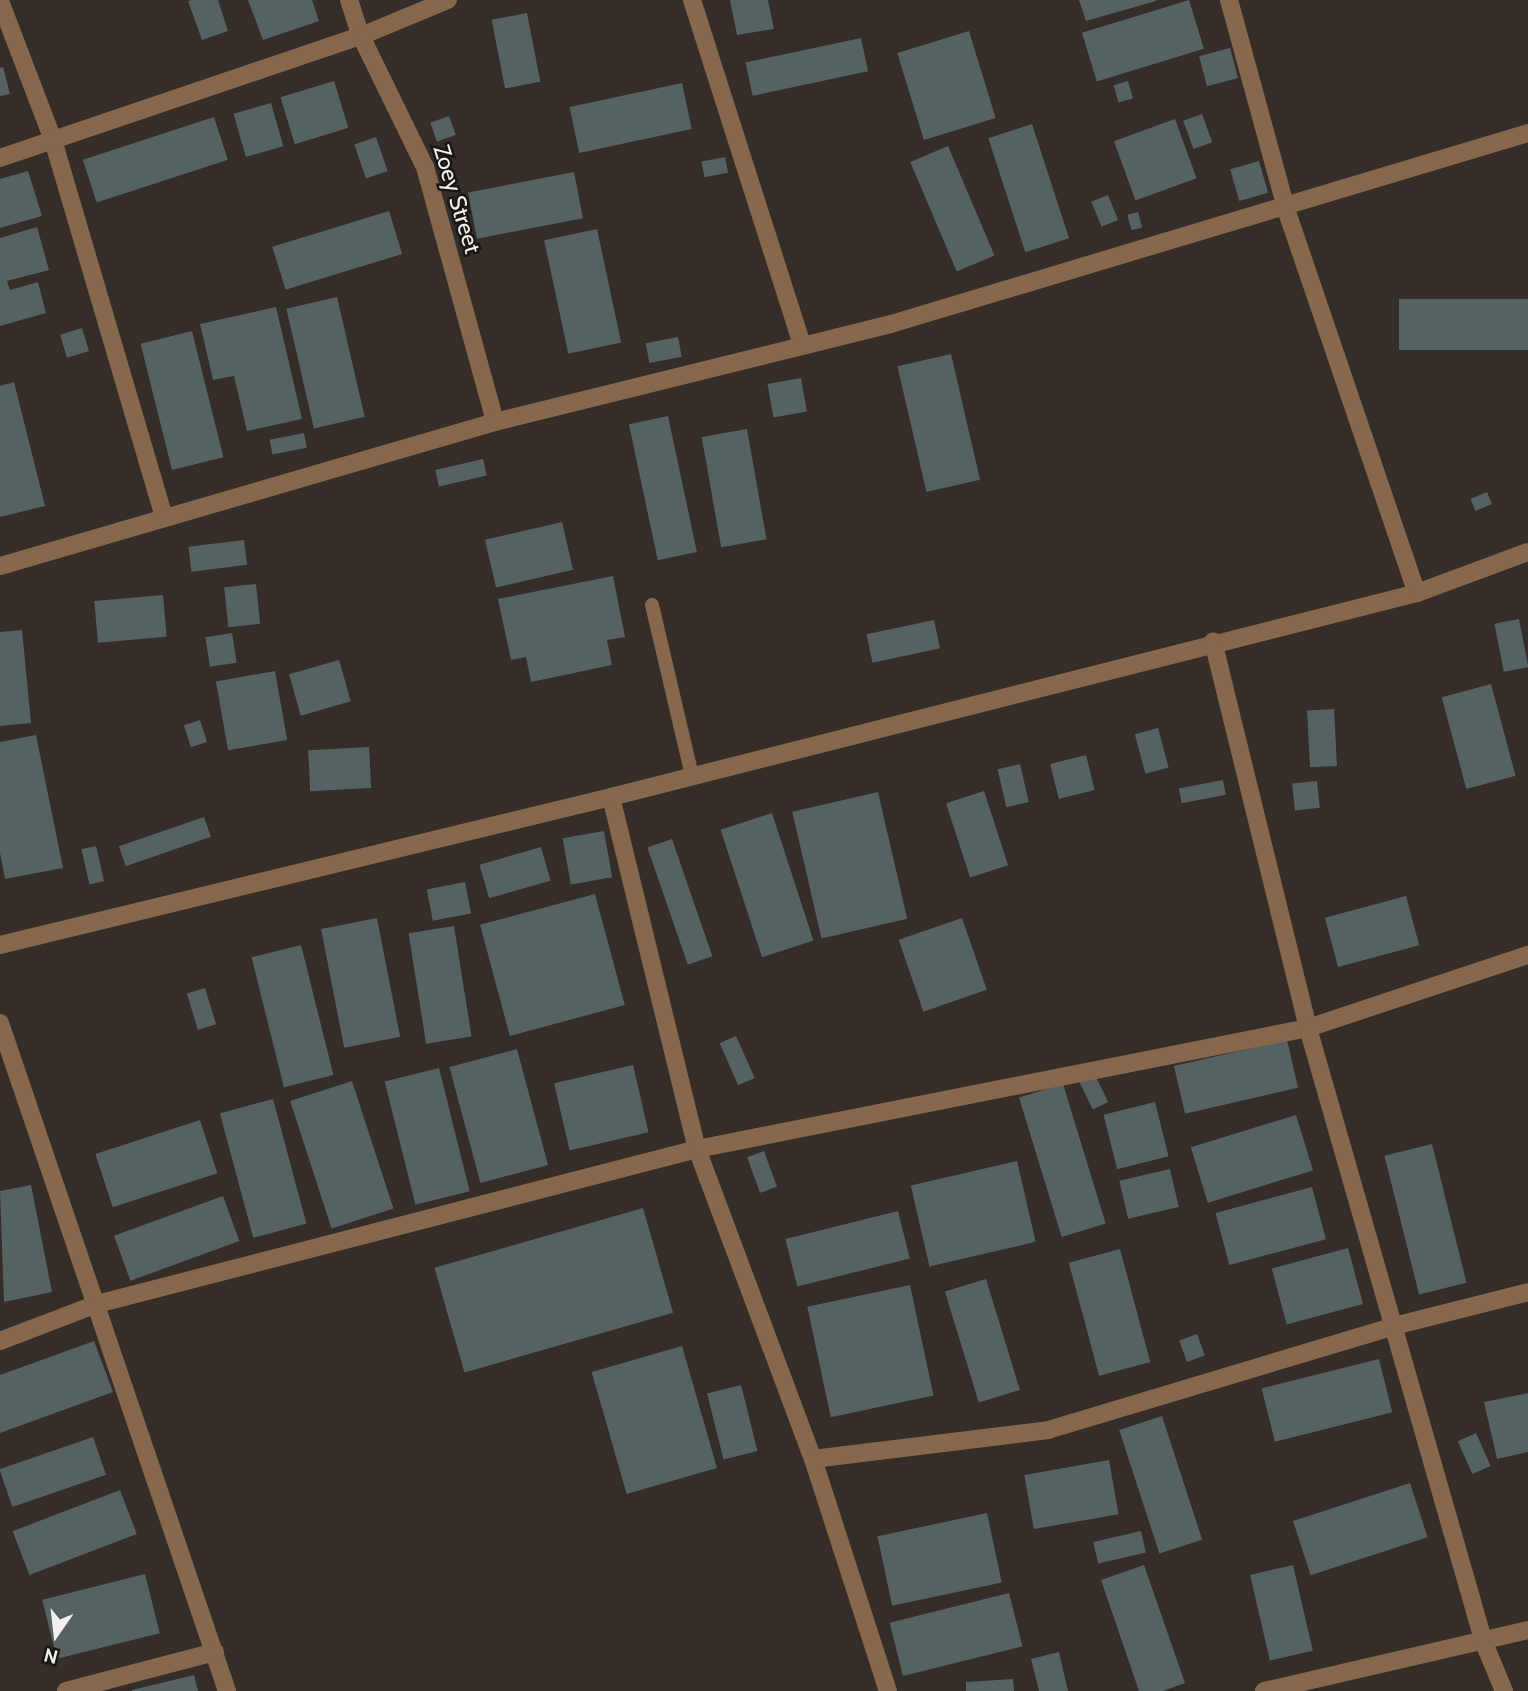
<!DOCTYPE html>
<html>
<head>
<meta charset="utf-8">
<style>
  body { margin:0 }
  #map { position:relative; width:1528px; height:1691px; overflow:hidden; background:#342d28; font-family:Cabin,sans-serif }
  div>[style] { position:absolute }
  .building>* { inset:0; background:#566163; transform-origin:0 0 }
  .service>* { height:14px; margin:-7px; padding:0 7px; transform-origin:7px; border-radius:7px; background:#87684d }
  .minor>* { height:18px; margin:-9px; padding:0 9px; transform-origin:9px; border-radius:9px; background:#87684d }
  span { translate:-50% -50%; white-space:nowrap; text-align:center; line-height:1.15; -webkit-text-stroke:5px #191614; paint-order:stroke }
  .street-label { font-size:23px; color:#f4efec }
  .north { position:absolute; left:21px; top:1600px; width:70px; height:70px; -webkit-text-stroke:5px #191614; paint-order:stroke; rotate:194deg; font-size:19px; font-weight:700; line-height:28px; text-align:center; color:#f4efec }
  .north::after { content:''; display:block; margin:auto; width:24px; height:32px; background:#f4efec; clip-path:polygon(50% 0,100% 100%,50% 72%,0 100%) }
</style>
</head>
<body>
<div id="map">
  <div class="building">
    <i style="clip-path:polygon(192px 0,218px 0,228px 31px,202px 40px,188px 1px)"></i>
    <i style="clip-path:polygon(248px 0,312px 0,319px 21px,263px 40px)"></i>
    <i style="clip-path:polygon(730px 0,768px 0,774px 29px,737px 35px)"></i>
    <i style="clip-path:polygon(1079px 0,1156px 0,1156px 1px,1086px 21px)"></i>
    <i style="left:1189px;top:0;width:51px;height:112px;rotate:73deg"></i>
    <i style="left:527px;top:13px;width:70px;height:36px;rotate:79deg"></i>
    <i style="left:969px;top:31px;width:91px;height:75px;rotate:73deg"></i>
    <i style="left:861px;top:38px;width:34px;height:118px;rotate:78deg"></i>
    <i style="left:1230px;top:48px;width:31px;height:32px;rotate:75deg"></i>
    <i style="clip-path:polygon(3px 67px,10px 94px,0 96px,0 68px)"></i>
    <i style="left:334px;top:81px;width:49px;height:56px;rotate:73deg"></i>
    <i style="left:1128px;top:81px;width:18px;height:15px;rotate:74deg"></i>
    <i style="left:682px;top:83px;width:47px;height:115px;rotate:78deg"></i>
    <i style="left:271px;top:103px;width:45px;height:39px;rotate:74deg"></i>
    <i style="left:1202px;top:114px;width:30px;height:20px;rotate:70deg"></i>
    <i style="left:449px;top:116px;width:20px;height:20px;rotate:70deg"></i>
    <i style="left:214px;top:117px;width:45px;height:138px;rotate:72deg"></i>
    <i style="left:1175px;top:119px;width:63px;height:65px;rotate:70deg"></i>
    <i style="left:1032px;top:124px;width:120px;height:46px;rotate:72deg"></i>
    <i style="left:376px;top:137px;width:36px;height:23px;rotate:71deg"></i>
    <i style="left:948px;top:146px;width:119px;height:41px;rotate:67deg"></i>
    <i style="left:725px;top:157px;width:16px;height:24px;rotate:79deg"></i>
    <i style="left:1259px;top:161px;width:33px;height:30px;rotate:74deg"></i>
    <i style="clip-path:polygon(28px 171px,42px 216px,0 228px,0 179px)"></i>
    <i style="left:574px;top:172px;width:47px;height:108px;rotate:79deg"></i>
    <i style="left:1108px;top:195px;width:27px;height:18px;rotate:68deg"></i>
    <i style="left:389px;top:211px;width:45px;height:122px;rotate:73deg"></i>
    <i style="left:1138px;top:212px;width:16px;height:11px;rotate:75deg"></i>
    <i style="clip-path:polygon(37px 227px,49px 270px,7px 281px,10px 290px,38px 282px,46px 313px,0 326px,0 238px)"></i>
    <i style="left:597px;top:229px;width:116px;height:54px;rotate:78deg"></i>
    <i style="left:337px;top:297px;width:123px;height:52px;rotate:77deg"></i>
    <i style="left:1528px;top:299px;width:51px;height:129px;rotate:90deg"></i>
    <i style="clip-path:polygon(276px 307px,302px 419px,247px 431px,234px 376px,213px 380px,200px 324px)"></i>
    <i style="left:82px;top:328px;width:24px;height:23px;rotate:73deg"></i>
    <i style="left:192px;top:331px;width:130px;height:53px;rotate:76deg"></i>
    <i style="left:678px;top:337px;width:20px;height:33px;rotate:79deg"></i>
    <i style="left:951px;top:354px;width:129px;height:55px;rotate:77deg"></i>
    <i style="left:801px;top:378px;width:34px;height:34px;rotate:80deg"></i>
    <i style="clip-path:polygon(14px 382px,45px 506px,0 517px,0 386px)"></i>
    <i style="left:668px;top:416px;width:139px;height:40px;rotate:78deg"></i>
    <i style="left:747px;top:429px;width:112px;height:46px;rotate:80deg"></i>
    <i style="left:304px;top:433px;width:15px;height:35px;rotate:79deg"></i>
    <i style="left:483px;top:459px;width:17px;height:49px;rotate:77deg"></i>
    <i style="left:1487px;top:492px;width:13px;height:18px;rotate:67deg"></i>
    <i style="left:562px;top:522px;width:49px;height:79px;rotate:77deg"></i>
    <i style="left:244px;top:540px;width:25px;height:56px;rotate:83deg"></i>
    <i style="clip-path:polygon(613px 576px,625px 637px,607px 640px,612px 665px,531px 682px,526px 657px,511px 660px,498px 599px)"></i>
    <i style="left:256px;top:584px;width:40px;height:32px;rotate:84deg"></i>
    <i style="left:163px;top:595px;width:42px;height:69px;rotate:85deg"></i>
    <i style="left:1519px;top:619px;width:49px;height:25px;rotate:79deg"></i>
    <i style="left:934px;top:620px;width:29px;height:69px;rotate:78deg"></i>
    <i style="clip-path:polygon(22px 630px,31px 723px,0 726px,0 632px)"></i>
    <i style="left:232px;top:633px;width:30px;height:27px;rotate:81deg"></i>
    <i style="left:339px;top:660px;width:43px;height:52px;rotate:74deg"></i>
    <i style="left:275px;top:671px;width:70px;height:60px;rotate:80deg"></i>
    <i style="left:1491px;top:684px;width:95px;height:51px;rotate:75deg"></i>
    <i style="left:1334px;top:709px;width:57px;height:27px;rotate:87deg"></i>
    <i style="left:200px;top:720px;width:23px;height:17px;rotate:72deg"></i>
    <i style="left:1158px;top:728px;width:41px;height:24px;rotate:75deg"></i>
    <i style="clip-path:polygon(36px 735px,63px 868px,5px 879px,0 853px,0 742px)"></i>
    <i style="left:369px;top:747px;width:41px;height:61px;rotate:87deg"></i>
    <i style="left:1086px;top:755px;width:36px;height:37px;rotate:76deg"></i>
    <i style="left:1020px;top:764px;width:39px;height:23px;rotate:77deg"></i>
    <i style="left:1223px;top:780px;width:15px;height:45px;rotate:79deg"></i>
    <i style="left:1317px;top:781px;width:27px;height:25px;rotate:84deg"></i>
    <i style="left:984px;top:791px;width:78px;height:40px;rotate:72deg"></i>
    <i style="left:878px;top:792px;width:130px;height:88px;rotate:77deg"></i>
    <i style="left:772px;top:813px;width:134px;height:54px;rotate:72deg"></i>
    <i style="left:204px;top:817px;width:21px;height:90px;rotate:71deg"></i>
    <i style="left:604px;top:831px;width:47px;height:42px;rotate:80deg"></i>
    <i style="left:672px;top:839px;width:124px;height:26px;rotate:71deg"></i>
    <i style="left:96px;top:846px;width:36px;height:15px;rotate:77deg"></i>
    <i style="left:541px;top:847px;width:35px;height:64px;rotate:74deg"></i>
    <i style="left:465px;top:882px;width:32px;height:39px;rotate:79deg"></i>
    <i style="left:595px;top:894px;width:115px;height:119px;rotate:75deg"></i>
    <i style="left:1406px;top:896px;width:51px;height:84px;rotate:75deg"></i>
    <i style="left:377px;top:918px;width:121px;height:57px;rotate:79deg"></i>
    <i style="left:962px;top:918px;width:76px;height:67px;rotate:71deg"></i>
    <i style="left:454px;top:926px;width:112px;height:46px;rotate:81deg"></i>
    <i style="left:301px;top:945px;width:134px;height:51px;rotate:76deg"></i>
    <i style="left:205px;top:988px;width:38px;height:19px;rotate:73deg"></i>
    <i style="left:736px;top:1036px;width:46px;height:18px;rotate:66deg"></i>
    <i style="left:1287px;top:1040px;width:49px;height:116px;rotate:77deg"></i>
    <i style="left:517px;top:1049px;width:120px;height:70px;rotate:75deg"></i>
    <i style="left:633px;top:1065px;width:69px;height:81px;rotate:77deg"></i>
    <i style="left:439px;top:1068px;width:127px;height:56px;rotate:76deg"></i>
    <i style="left:1095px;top:1075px;width:30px;height:17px;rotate:64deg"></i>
    <i style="left:352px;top:1081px;width:134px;height:65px;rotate:72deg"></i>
    <i style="left:1063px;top:1084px;width:146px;height:46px;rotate:73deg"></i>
    <i style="left:273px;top:1099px;width:129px;height:55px;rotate:75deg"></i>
    <i style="left:1155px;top:1102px;width:56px;height:53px;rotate:76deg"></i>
    <i style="left:1296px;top:1115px;width:58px;height:110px;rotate:73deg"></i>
    <i style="left:200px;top:1120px;width:56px;height:110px;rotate:72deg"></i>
    <i style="left:1432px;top:1144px;width:143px;height:49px;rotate:76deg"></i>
    <i style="left:764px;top:1151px;width:38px;height:18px;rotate:70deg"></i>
    <i style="left:1017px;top:1161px;width:83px;height:109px;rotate:77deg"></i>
    <i style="left:1170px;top:1169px;width:39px;height:52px;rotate:77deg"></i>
    <i style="clip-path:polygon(31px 1185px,52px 1292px,4px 1302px,0 1191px)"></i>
    <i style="left:1312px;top:1187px;width:54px;height:100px;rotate:75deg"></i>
    <i style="left:223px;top:1196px;width:48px;height:116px;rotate:70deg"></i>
    <i style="left:643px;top:1208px;width:109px;height:217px;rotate:74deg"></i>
    <i style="left:898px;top:1211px;width:49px;height:116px;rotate:76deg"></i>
    <i style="left:1348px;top:1248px;width:58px;height:79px;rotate:75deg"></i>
    <i style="left:1120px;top:1249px;width:117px;height:53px;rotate:75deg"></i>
    <i style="left:986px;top:1279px;width:116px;height:43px;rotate:73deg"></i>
    <i style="left:910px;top:1285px;width:113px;height:105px;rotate:78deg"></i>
    <i style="left:1197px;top:1334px;width:23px;height:19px;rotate:70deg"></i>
    <i style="clip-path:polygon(94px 1341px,113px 1392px,0 1433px,0 1375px)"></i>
    <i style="left:682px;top:1346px;width:127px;height:94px;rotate:74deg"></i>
    <i style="left:1379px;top:1359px;width:55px;height:121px;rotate:76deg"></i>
    <i style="left:741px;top:1385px;width:68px;height:35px;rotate:76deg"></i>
    <i style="clip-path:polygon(1528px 1393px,1528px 1452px,1497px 1459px,1484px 1402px)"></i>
    <i style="left:1162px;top:1416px;width:130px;height:45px;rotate:72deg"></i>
    <i style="left:1476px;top:1433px;width:36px;height:20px;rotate:66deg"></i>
    <i style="left:93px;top:1437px;width:40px;height:99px;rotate:71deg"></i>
    <i style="left:1109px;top:1460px;width:55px;height:86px;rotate:80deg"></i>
    <i style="left:1410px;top:1483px;width:57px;height:123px;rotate:72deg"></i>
    <i style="left:120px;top:1490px;width:47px;height:115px;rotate:69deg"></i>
    <i style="left:987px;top:1513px;width:71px;height:112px;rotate:78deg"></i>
    <i style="left:1141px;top:1531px;width:22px;height:49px;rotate:77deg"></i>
    <i style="clip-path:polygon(1144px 1565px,1185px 1683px,1163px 1691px,1139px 1691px,1101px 1580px)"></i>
    <i style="left:1293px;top:1565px;width:88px;height:44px;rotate:77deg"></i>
    <i style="left:145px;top:1574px;width:61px;height:106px;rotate:76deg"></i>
    <i style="left:1009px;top:1593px;width:55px;height:123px;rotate:76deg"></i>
    <i style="clip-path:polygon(1059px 1652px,1068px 1691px,1039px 1691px,1031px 1659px)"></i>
    <i style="clip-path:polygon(194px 1675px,198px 1691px,132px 1691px,132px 1690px)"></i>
    <i style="clip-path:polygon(1013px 1679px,1014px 1691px,966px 1691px,966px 1682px)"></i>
  </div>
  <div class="service">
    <i style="left:652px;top:605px;width:176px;rotate:76.8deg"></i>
  </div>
  <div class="minor">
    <i style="left:349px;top:0;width:38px;rotate:72deg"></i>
    <i style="left:361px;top:36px;width:146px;rotate:64deg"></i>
    <i style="left:425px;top:167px;width:264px;rotate:74.6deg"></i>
    <i style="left:692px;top:0;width:362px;rotate:72.3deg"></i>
    <i style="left:1229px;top:0;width:217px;rotate:74.7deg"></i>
    <i style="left:1286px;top:209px;width:406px;rotate:71.2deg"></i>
    <i style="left:0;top:1px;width:149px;rotate:69.1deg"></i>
    <i style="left:53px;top:140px;width:394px;rotate:73.6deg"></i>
    <i style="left:0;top:158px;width:381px;rotate:-18.7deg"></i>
    <i style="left:361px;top:36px;width:94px;rotate:-22.5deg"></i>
    <i style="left:0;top:566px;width:516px;rotate:-16.22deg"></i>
    <i style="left:495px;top:422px;width:408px;rotate:-13.9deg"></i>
    <i style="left:891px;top:324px;width:665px;rotate:-16.69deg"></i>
    <i style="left:611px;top:797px;width:362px;rotate:76.3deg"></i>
    <i style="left:697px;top:1149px;width:331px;rotate:69.5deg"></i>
    <i style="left:813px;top:1459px;width:244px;rotate:72.1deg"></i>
    <i style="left:0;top:945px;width:629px;rotate:-13.62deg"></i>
    <i style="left:611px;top:797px;width:831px;rotate:-14.2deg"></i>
    <i style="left:1417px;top:593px;width:118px;rotate:-20.3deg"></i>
    <i style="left:0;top:1023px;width:706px;rotate:71.23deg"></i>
    <i style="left:0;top:1341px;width:104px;rotate:-20.9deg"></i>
    <i style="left:97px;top:1304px;width:620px;rotate:-14.48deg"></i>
    <i style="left:697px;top:1149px;width:623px;rotate:-11.2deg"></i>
    <i style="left:1308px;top:1028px;width:398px;rotate:-103.8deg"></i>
    <i style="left:813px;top:1459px;width:237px;rotate:-7deg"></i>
    <i style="left:1048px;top:1430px;width:361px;rotate:-16.7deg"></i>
    <i style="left:1394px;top:1326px;width:138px;rotate:-14.2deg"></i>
    <i style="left:66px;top:1691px;width:154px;rotate:-14.7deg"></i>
    <i style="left:1264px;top:1691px;width:271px;rotate:-13deg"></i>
    <i style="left:1504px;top:1691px;width:52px;rotate:-112.6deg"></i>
    <i style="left:1484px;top:1643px;width:640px;rotate:-105.97deg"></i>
    <i style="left:1308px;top:1028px;width:232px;rotate:-18.4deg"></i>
  </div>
  <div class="street-label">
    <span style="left:457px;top:199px;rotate:73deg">Zoey Street</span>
  </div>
  <div class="north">N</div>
</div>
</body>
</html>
